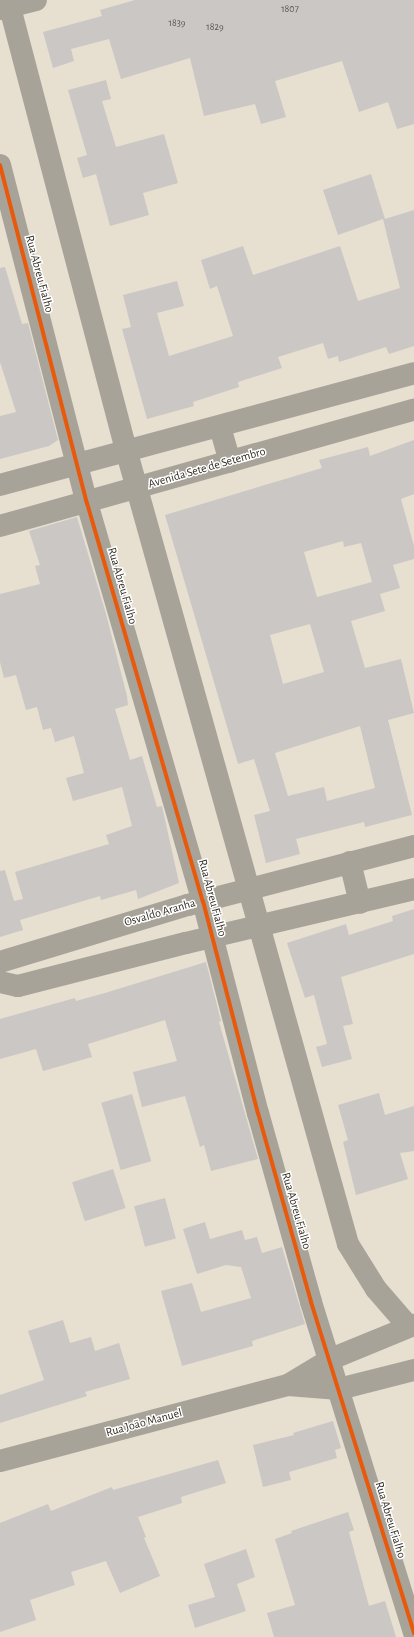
<!DOCTYPE html>
<html>
<head>
<meta charset="utf-8">
<style>
  body { margin:0 }
  #map { position:relative; width:414px; height:1637px; overflow:hidden; background:#e7dfd0; font-family:"Alegreya Sans",sans-serif }
  div>[style] { position:absolute }
  .building>* { inset:0; background:#cac7c5; transform-origin:0 0 }
  .minor>* { height:22px; margin:-11px; padding:0 11px; transform-origin:11px; border-radius:11px; background:#a7a399 }
  .cycleway>* { height:4px; margin:-2px; padding:0 2px; transform-origin:2px; border-radius:2px; background:#e8590c }
  span { translate:-50% -50%; white-space:nowrap; text-align:center; line-height:1.15; -webkit-text-stroke:3px #fff; paint-order:stroke }
  .number-label { font-size:10px; color:#59544c }
  .number-label span { -webkit-text-stroke-width:0 }
  .street-label { font-size:12px; color:#332d23 }
</style>
</head>
<body>
<div id="map">
  <div class="building">
    <i style="clip-path:polygon(135px 0,414px 0,414px 124px,397px 129px,388px 102px,359px 112px,342px 61px,275px 81px,286px 117px,261px 124px,255px 104px,204px 116px,190px 58px,121px 79px,109px 39px,71px 49px,74px 61px,53px 68px,43px 32px,102px 16px,100px 10px)"></i>
    <i style="clip-path:polygon(106px 80px,111px 99px,102px 101px,116px 147px,164px 134px,178px 183px,143px 193px,149px 215px,110px 226px,96px 174px,83px 178px,77px 158px,87px 155px,68px 90px)"></i>
    <i style="clip-path:polygon(371px 174px,385px 219px,414px 210px,414px 346px,389px 354px,386px 347px,339px 362px,338px 356px,328px 359px,323px 343px,278px 357px,282px 368px,238px 382px,239px 387px,193px 402px,194px 406px,147px 419px,122px 329px,131px 327px,123px 295px,177px 281px,184px 306px,157px 313px,169px 356px,233px 336px,217px 286px,210px 289px,201px 260px,243px 246px,253px 275px,340px 246px,358px 301px,400px 288px,383px 219px,338px 235px,323px 190px)"></i>
    <i style="clip-path:polygon(5px 267px,22px 324px,28px 323px,58px 440px,49px 446px,0 459px,0 416px,16px 412px,0 362px,0 268px)"></i>
    <i style="clip-path:polygon(evenodd,414px 440px,414px 494px,401px 499px,414px 546px,414px 559px,393px 565px,400px 588px,380px 594px,385px 611px,351px 621px,365px 668px,401px 659px,414px 713px,388px 720px,412px 815px,365px 827px,364px 822px,296px 839px,300px 854px,266px 863px,254px 815px,270px 811px,254px 759px,238px 764px,165px 515px,322px 468px,319px 460px,368px 447px,370px 456px,414px 440px,343px 541px,344px 547px,361px 543px,372px 582px,317px 597px,304px 552px,343px 541px,414px 440px,310px 624px,324px 672px,283px 684px,270px 635px,310px 624px,414px 440px,360px 726px,375px 788px,327px 801px,324px 787px,288px 796px,275px 753px,360px 726px)"></i>
    <i style="clip-path:polygon(77px 517px,106px 614px,127px 696px,128px 705px,115px 709px,130px 760px,142px 756px,157px 807px,162px 806px,179px 883px,138px 899px,136px 890px,101px 900px,100px 896px,20px 920px,23px 930px,0 937px,0 871px,5px 870px,14px 901px,23px 899px,15px 872px,109px 844px,106px 835px,132px 826px,122px 787px,73px 801px,66px 778px,84px 773px,74px 736px,55px 742px,51px 728px,43px 730px,37px 707px,26px 710px,16px 675px,4px 678px,0 662px,0 594px,40px 584px,35px 566px,40px 565px,29px 531px)"></i>
    <i style="clip-path:polygon(414px 909px,414px 954px,341px 977px,353px 1024px,343px 1026px,352px 1059px,322px 1067px,316px 1047px,327px 1044px,314px 995px,305px 998px,287px 943px,346px 924px,349px 935px,393px 921px,392px 916px)"></i>
    <i style="clip-path:polygon(206px 962px,221px 1021px,219px 1022px,258px 1159px,211px 1171px,204px 1145px,200px 1147px,185px 1096px,142px 1107px,133px 1072px,177px 1061px,165px 1020px,88px 1044px,92px 1057px,43px 1071px,36px 1049px,0 1059px,0 1019px,75px 998px,76px 1001px,105px 993px)"></i>
    <i style="clip-path:polygon(379px 1093px,385px 1115px,414px 1106px,414px 1151px,400px 1153px,408px 1179px,356px 1195px,343px 1142px,348px 1140px,338px 1105px)"></i>
    <i style="left:132px;top:1094px;width:70px;height:32px;rotate:74deg"></i>
    <i style="left:113px;top:1169px;width:41px;height:43px;rotate:72deg"></i>
    <i style="left:165px;top:1198px;width:42px;height:32px;rotate:75deg"></i>
    <i style="clip-path:polygon(205px 1222px,210px 1239px,242px 1230px,245px 1240px,257px 1237px,262px 1253px,282px 1247px,305px 1324px,252px 1341px,253px 1346px,182px 1366px,161px 1291px,192px 1283px,201px 1312px,251px 1298px,241px 1267px,226px 1265px,197px 1274px,183px 1229px)"></i>
    <i style="clip-path:polygon(63px 1320px,70px 1343px,91px 1337px,95px 1351px,119px 1343px,130px 1379px,85px 1392px,87px 1396px,0 1423px,0 1395px,44px 1380px,28px 1331px)"></i>
    <i style="clip-path:polygon(333px 1421px,341px 1448px,335px 1450px,337px 1458px,289px 1472px,291px 1480px,263px 1487px,253px 1445px,294px 1435px,293px 1433px)"></i>
    <i style="clip-path:polygon(218px 1460px,226px 1483px,181px 1497px,182px 1503px,138px 1517px,146px 1537px,144px 1538px,160px 1576px,120px 1593px,106px 1561px,71px 1572px,75px 1585px,30px 1600px,36px 1620px,0 1632px,0 1523px,48px 1504px,51px 1511px,112px 1487px,113px 1490px)"></i>
    <i style="clip-path:polygon(348px 1512px,354px 1530px,349px 1532px,369px 1606px,385px 1601px,396px 1637px,274px 1637px,267px 1613px,295px 1605px,275px 1539px,292px 1533px,291px 1531px)"></i>
    <i style="clip-path:polygon(246px 1549px,255px 1577px,237px 1584px,246px 1611px,195px 1628px,188px 1605px,215px 1597px,204px 1564px)"></i>
  </div>
  <div class="minor">
    <i style="left:8px;top:0;width:468px;rotate:75.3deg"></i>
    <i style="left:127px;top:453px;width:821px;rotate:74.39deg"></i>
    <i style="left:348px;top:1244px;width:53px;rotate:58.1deg"></i>
    <i style="left:376px;top:1289px;width:49px;rotate:49.1deg"></i>
    <i style="left:0;top:9px;width:37px;rotate:-14deg"></i>
    <i style="left:0;top:165px;width:349px;rotate:75.6deg"></i>
    <i style="left:87px;top:503px;width:415px;rotate:73.8deg"></i>
    <i style="left:203px;top:901px;width:219px;rotate:75.5deg"></i>
    <i style="left:258px;top:1113px;width:196px;rotate:74.3deg"></i>
    <i style="left:311px;top:1302px;width:347px;rotate:72.7deg"></i>
    <i style="left:220px;top:427px;width:36px;rotate:74deg"></i>
    <i style="left:0;top:485px;width:429px;rotate:-15.1deg"></i>
    <i style="left:0;top:526px;width:430px;rotate:-15.7deg"></i>
    <i style="left:350px;top:862px;width:42px;rotate:76.3deg"></i>
    <i style="left:0;top:962px;width:196px;rotate:-16.9deg"></i>
    <i style="left:188px;top:905px;width:234px;rotate:-14.6deg"></i>
    <i style="left:0;top:982px;width:18px;rotate:13deg"></i>
    <i style="left:18px;top:986px;width:173px;rotate:-14.4deg"></i>
    <i style="left:186px;top:943px;width:234px;rotate:-13.3deg"></i>
    <i style="left:288px;top:1385px;width:51px;rotate:4.5deg"></i>
    <i style="left:339px;top:1389px;width:77px;rotate:-14.2deg"></i>
    <i style="left:0;top:1461px;width:298px;rotate:-14.8deg"></i>
    <i style="left:288px;top:1385px;width:50px;rotate:-31.2deg"></i>
    <i style="left:331px;top:1359px;width:90px;rotate:-22.3deg"></i>
  </div>
  <div class="cycleway">
    <i style="left:0;top:165px;width:349px;rotate:75.6deg"></i>
    <i style="left:87px;top:503px;width:415px;rotate:73.8deg"></i>
    <i style="left:203px;top:901px;width:219px;rotate:75.5deg"></i>
    <i style="left:258px;top:1113px;width:196px;rotate:74.3deg"></i>
    <i style="left:311px;top:1302px;width:347px;rotate:72.7deg"></i>
  </div>
  <div class="number-label">
    <span style="left:290px;top:10px">1807</span>
    <span style="left:177px;top:24px">1839</span>
    <span style="left:215px;top:28px">1829</span>
  </div>
  <div class="street-label">
    <span style="left:39px;top:274px;rotate:75deg">Rua Abreu Fialho</span>
    <span style="left:207px;top:468px;rotate:-16deg">Avenida Sete de Setembro</span>
    <span style="left:122px;top:586px;rotate:74deg">Rua Abreu Fialho</span>
    <span style="left:212px;top:898px;rotate:75deg">Rua Abreu Fialho</span>
    <span style="left:160px;top:913px;rotate:-16deg">Osvaldo Aranha</span>
    <span style="left:296px;top:1211px;rotate:74deg">Rua Abreu Fialho</span>
    <span style="left:144px;top:1423px;rotate:-15deg">Rua João Manuel</span>
    <span style="left:390px;top:1520px;rotate:73deg">Rua Abreu Fialho</span>
  </div>
</div>
</body>
</html>
